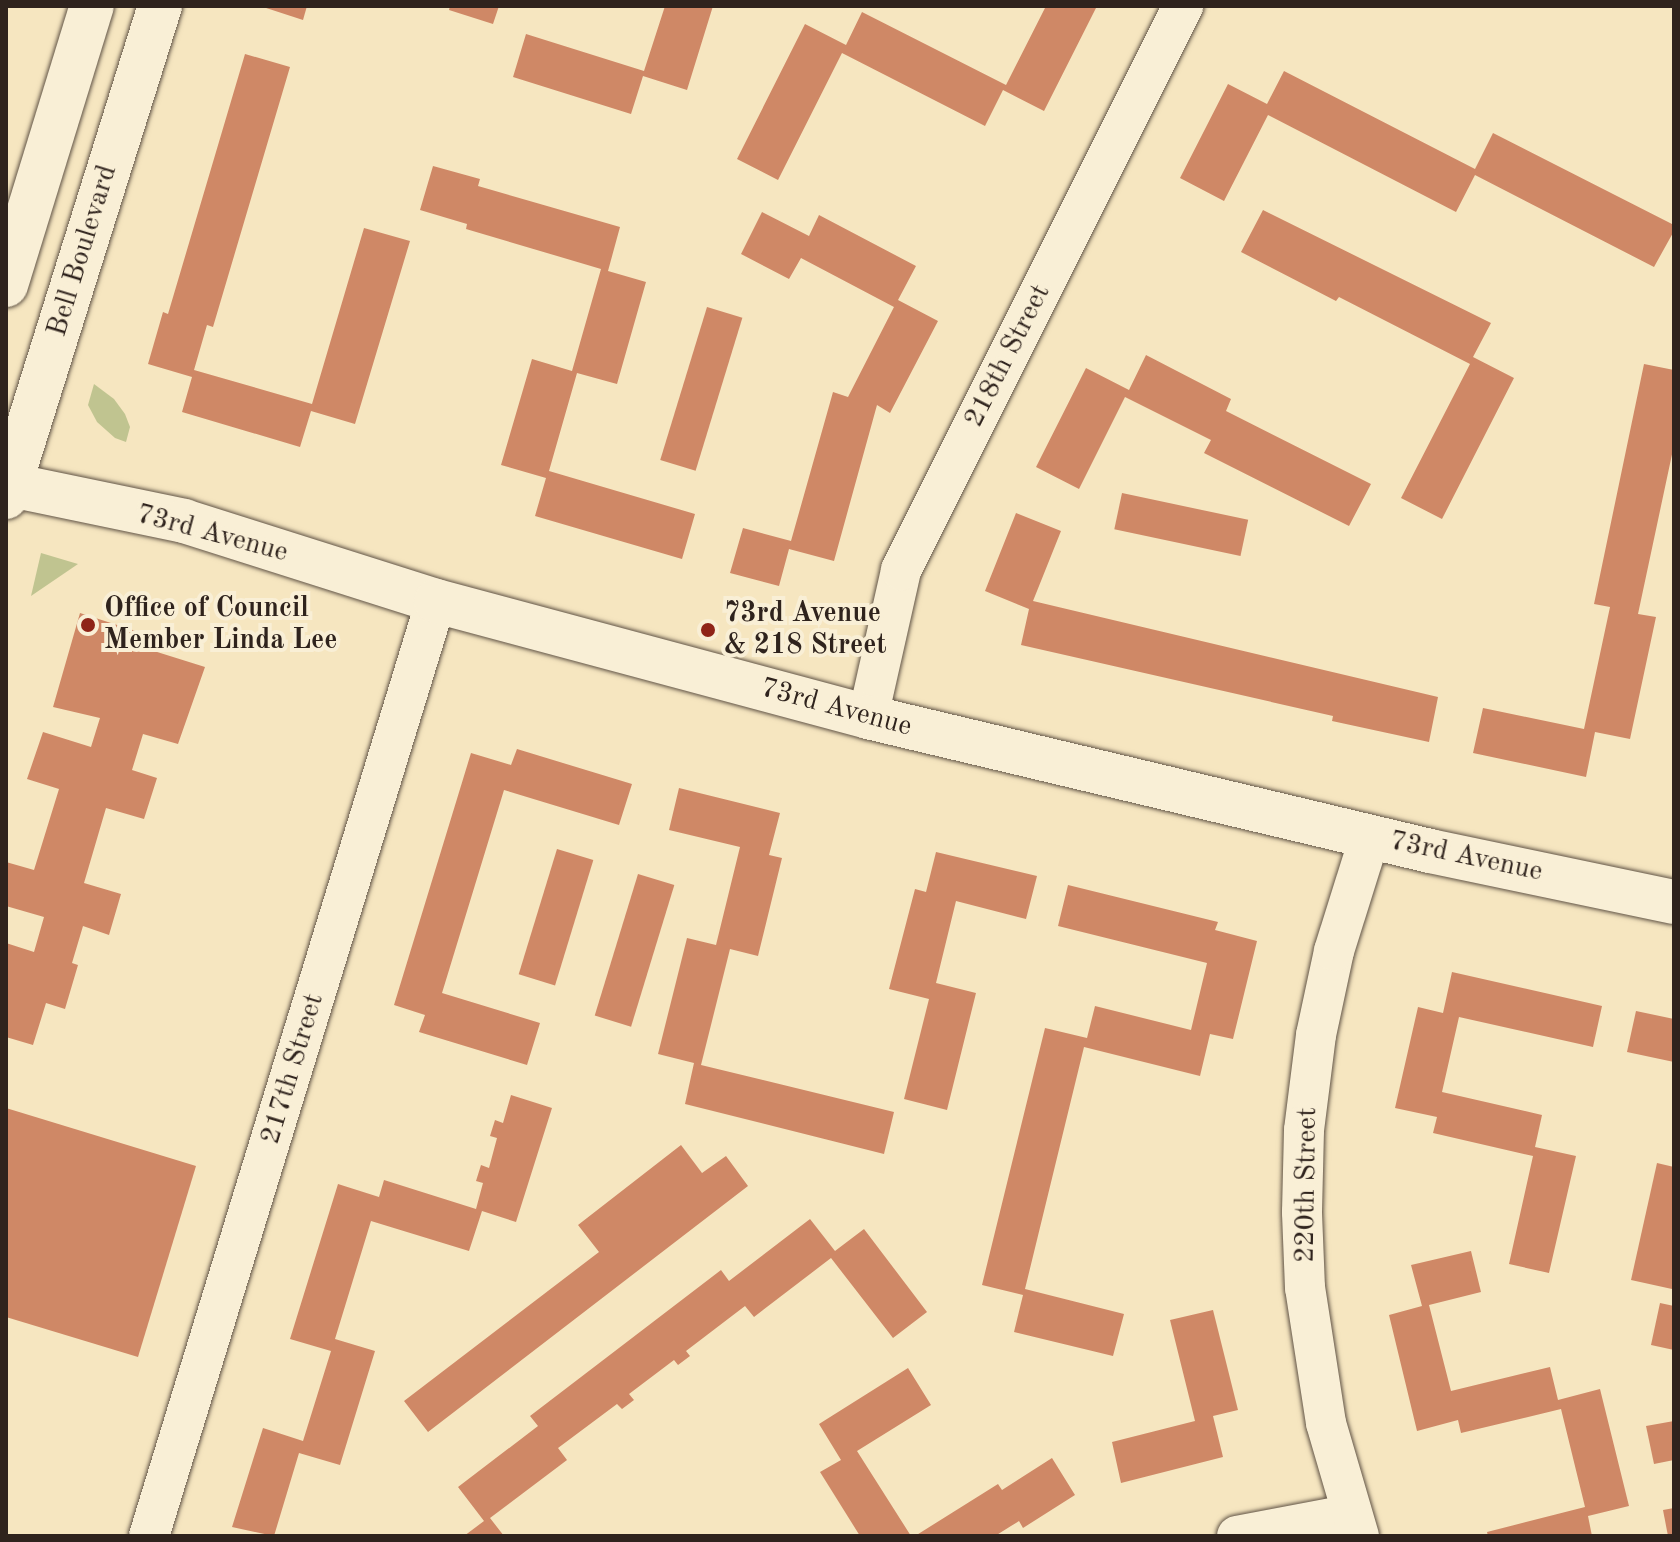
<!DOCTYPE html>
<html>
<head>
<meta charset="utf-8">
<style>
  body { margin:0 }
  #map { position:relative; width:1680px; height:1542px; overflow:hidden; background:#f6e6c0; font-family:"Old Standard TT",serif }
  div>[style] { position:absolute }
  .green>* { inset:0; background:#c0c490 }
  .building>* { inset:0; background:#cf8866; transform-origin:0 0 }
  .roads { filter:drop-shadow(0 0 2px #615446) drop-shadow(0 0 2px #615446) }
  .street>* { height:40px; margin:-20px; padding:0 20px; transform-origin:20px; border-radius:20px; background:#f9efd6 }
  .secondary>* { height:44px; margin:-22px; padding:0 22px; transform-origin:22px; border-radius:22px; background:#f9efd6 }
  .dots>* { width:22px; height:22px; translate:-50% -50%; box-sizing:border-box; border:4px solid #f9efd6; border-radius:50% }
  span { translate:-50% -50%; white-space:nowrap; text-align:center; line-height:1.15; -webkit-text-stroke:8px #f9efd6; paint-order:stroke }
  .street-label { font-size:28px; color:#2f231d }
  .poi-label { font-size:28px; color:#2f231d; font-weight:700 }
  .left { translate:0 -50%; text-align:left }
  .frame { position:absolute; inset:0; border:8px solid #2f231d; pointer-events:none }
</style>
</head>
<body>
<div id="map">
  <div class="green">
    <i style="clip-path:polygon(94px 384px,114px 399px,125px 414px,130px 427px,126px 442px,115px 438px,97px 422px,88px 405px)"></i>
    <i style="clip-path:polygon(41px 553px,78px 564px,31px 596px)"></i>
  </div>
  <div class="building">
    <i style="clip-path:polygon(260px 6px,307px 6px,303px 20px)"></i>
    <i style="clip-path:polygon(450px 6px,499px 6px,493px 24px,449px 10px)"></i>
    <i style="clip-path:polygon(665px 6px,713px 6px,687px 90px,643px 76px,631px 114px,513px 77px,526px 34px,644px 71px)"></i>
    <i style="clip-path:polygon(1046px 6px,1097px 6px,1044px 111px,1003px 90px,985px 126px,842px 53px,778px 180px,737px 159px,805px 24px,846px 45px,862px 12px,1006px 85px)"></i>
    <i style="clip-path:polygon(245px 54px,290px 67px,213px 327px,207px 325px,194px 370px,312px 404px,364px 228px,410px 241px,355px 424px,311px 411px,300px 447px,182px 412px,192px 377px,148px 364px,163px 312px,168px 314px)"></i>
    <i style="clip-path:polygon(1284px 71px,1475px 169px,1493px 133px,1672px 224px,1674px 220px,1674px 231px,1654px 267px,1475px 175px,1456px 212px,1268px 115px,1224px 201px,1180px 178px,1228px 84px,1267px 104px)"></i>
    <i style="clip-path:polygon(433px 166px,480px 179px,478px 186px,620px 227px,608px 271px,646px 282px,617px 384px,577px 373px,549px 471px,695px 514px,682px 559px,535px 516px,546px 478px,501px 465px,532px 359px,572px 371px,601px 269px,466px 229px,467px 224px,420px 210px)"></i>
    <i style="clip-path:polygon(1263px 210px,1491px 323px,1473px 357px,1514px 378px,1442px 519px,1401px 498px,1470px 364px,1339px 297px,1336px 301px,1241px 252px)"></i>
    <i style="clip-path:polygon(762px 212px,809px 236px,819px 215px,916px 266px,898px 300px,938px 321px,890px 413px,877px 405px,834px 561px,789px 549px,779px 586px,730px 573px,743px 528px,791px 541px,833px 392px,848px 397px,894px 307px,801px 258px,789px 279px,741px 254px)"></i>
    <i style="left:707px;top:307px;width:37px;height:160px;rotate:17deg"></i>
    <i style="clip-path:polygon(1146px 355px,1231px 399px,1226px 411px,1371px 484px,1349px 526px,1204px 453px,1211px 440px,1125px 397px,1079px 489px,1036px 467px,1086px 368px,1129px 390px)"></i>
    <i style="clip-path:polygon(1644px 364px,1674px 370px,1674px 445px,1638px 614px,1656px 617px,1630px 739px,1595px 732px,1586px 777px,1473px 753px,1483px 708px,1584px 729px,1610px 607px,1594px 604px)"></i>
    <i style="left:1122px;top:493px;width:129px;height:37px;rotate:12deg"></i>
    <i style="clip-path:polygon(1016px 513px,1061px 531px,1033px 601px,1438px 697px,1429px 742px,1332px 721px,1333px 716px,1021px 645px,1029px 609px,985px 591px)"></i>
    <i style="clip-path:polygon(80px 613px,142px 633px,138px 646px,205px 667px,178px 744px,143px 734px,132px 770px,157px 778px,144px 819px,106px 808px,84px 883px,121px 894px,109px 935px,83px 926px,72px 963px,78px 965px,65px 1009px,46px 1003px,33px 1045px,6px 1037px,6px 943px,34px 952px,44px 917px,6px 906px,6px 862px,34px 870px,59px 789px,27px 779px,43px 732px,91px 747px,100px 718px,53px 707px)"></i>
    <i style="clip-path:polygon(517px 749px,632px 784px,619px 825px,504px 790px,442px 993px,540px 1023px,527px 1065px,419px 1032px,425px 1015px,394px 1005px,471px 753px,511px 765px)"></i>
    <i style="clip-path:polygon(679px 788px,780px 813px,769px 855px,782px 858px,758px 956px,730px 949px,701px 1065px,894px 1112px,884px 1154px,685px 1104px,694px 1063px,658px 1054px,687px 938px,716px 945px,740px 847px,669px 830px)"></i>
    <i style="left:557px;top:849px;width:38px;height:131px;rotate:17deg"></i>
    <i style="clip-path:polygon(936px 852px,1037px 876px,1026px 919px,956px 901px,936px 983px,976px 993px,947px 1110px,904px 1099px,929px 999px,889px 989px,915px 889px,926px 892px)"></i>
    <i style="left:638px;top:874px;width:38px;height:148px;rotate:17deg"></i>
    <i style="clip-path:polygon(1068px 885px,1218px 922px,1215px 930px,1257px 941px,1233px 1039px,1210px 1034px,1200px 1076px,1084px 1047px,1025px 1289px,1124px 1314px,1113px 1356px,1014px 1332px,1023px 1295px,982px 1285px,1045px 1028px,1087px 1038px,1095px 1006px,1191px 1030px,1207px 963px,1058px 926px)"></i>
    <i style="clip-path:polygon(1452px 972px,1602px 1006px,1593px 1047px,1459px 1017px,1442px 1092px,1542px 1115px,1535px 1147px,1576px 1156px,1549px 1273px,1509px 1264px,1533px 1156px,1433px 1133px,1437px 1117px,1395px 1108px,1418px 1007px,1443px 1013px)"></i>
    <i style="clip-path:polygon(1636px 1011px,1674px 1019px,1674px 1062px,1627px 1052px)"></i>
    <i style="clip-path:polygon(511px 1095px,552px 1108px,516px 1222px,482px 1211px,469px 1251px,371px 1221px,335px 1339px,375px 1351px,340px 1465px,299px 1453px,274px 1536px,232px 1527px,263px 1428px,303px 1441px,331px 1351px,290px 1339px,338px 1184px,379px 1197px,384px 1180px,476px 1209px,483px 1183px,476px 1181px,481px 1165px,489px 1168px,497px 1138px,490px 1136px,495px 1120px,503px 1123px)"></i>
    <i style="clip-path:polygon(6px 1108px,196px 1166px,138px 1357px,6px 1317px)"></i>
    <i style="clip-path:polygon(681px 1145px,702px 1173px,726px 1156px,748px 1186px,428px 1432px,404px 1401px,599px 1252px,578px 1225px)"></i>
    <i style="clip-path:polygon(1657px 1163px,1674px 1167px,1672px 1289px,1631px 1280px)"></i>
    <i style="clip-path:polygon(810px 1219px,835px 1251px,864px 1229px,927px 1312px,893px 1338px,831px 1258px,754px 1317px,745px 1306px,686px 1351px,690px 1356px,678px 1365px,674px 1360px,629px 1394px,634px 1400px,622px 1409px,617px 1404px,558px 1448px,567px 1460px,490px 1518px,504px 1536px,464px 1536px,484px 1521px,458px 1487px,538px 1426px,530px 1416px,721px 1270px,729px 1281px)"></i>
    <i style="clip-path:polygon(1471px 1251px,1481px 1292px,1429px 1305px,1451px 1391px,1550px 1367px,1558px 1400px,1600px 1389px,1629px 1506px,1588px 1516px,1592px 1536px,1488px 1536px,1487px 1532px,1585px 1507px,1561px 1409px,1461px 1433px,1458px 1420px,1417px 1431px,1389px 1315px,1422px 1306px,1411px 1265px)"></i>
    <i style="clip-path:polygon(1660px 1303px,1674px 1306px,1674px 1350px,1651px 1345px)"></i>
    <i style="clip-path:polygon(1213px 1310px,1238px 1410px,1213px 1416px,1223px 1457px,1121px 1483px,1112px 1442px,1195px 1421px,1170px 1320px)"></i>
    <i style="clip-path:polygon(908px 1368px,931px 1405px,857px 1451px,911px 1536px,860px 1536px,820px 1472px,841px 1460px,819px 1424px)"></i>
    <i style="clip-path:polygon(1674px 1421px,1674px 1460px,1654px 1464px,1646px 1426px)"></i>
    <i style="clip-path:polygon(1052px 1458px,1075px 1495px,1023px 1528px,1019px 1521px,995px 1536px,915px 1536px,998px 1484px,1002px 1490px)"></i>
    <i style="clip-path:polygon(1674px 1508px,1674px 1536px,1668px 1536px,1663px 1510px)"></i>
  </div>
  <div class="roads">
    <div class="street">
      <i style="left:868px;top:717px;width:151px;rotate:-77.3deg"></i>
      <i style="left:901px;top:570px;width:631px;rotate:-63.43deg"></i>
      <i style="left:149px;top:1536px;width:978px;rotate:-72.94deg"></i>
      <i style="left:1237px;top:1536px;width:117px;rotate:-10.8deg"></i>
      <i style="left:1359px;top:1536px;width:118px;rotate:-106.3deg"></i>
      <i style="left:1326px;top:1423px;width:137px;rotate:-98.8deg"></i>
      <i style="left:1305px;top:1288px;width:76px;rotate:-92.3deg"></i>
      <i style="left:1302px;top:1212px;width:82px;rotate:-88.6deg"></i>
      <i style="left:1304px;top:1130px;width:96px;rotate:-82.8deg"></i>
      <i style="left:1316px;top:1035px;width:86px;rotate:-77.9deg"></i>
      <i style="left:1334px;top:951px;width:121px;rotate:-72.6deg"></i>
    </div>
    <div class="secondary">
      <i style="left:6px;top:285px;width:292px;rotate:-72.9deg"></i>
      <i style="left:6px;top:484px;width:182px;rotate:11.7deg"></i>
      <i style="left:184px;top:521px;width:264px;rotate:17.6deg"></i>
      <i style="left:436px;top:601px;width:447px;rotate:15deg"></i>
      <i style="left:868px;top:717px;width:578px;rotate:13.41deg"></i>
      <i style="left:1430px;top:851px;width:249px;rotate:11.8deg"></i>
      <i style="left:6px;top:497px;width:515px;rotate:-72.59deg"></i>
    </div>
  </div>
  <div class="dots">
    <i style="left:88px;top:625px;background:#8f2418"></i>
    <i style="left:708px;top:630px;background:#8f2418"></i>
  </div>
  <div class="street-label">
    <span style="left:83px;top:251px;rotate:-73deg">Bell Boulevard</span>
    <span style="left:1008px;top:356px;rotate:-63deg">218th Street</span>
    <span style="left:212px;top:534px;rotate:15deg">73rd Avenue</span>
    <span style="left:836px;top:708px;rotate:15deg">73rd Avenue</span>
    <span style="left:1466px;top:857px;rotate:12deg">73rd Avenue</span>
    <span style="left:293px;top:1069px;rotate:-73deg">217th Street</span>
    <span style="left:1307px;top:1185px;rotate:-89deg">220th Street</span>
  </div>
  <div class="poi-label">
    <span class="left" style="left:104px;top:625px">Office of Council<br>Member Linda Lee</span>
    <span class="left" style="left:724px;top:630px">73rd Avenue<br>&amp; 218 Street</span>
  </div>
  <div class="frame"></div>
</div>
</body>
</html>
